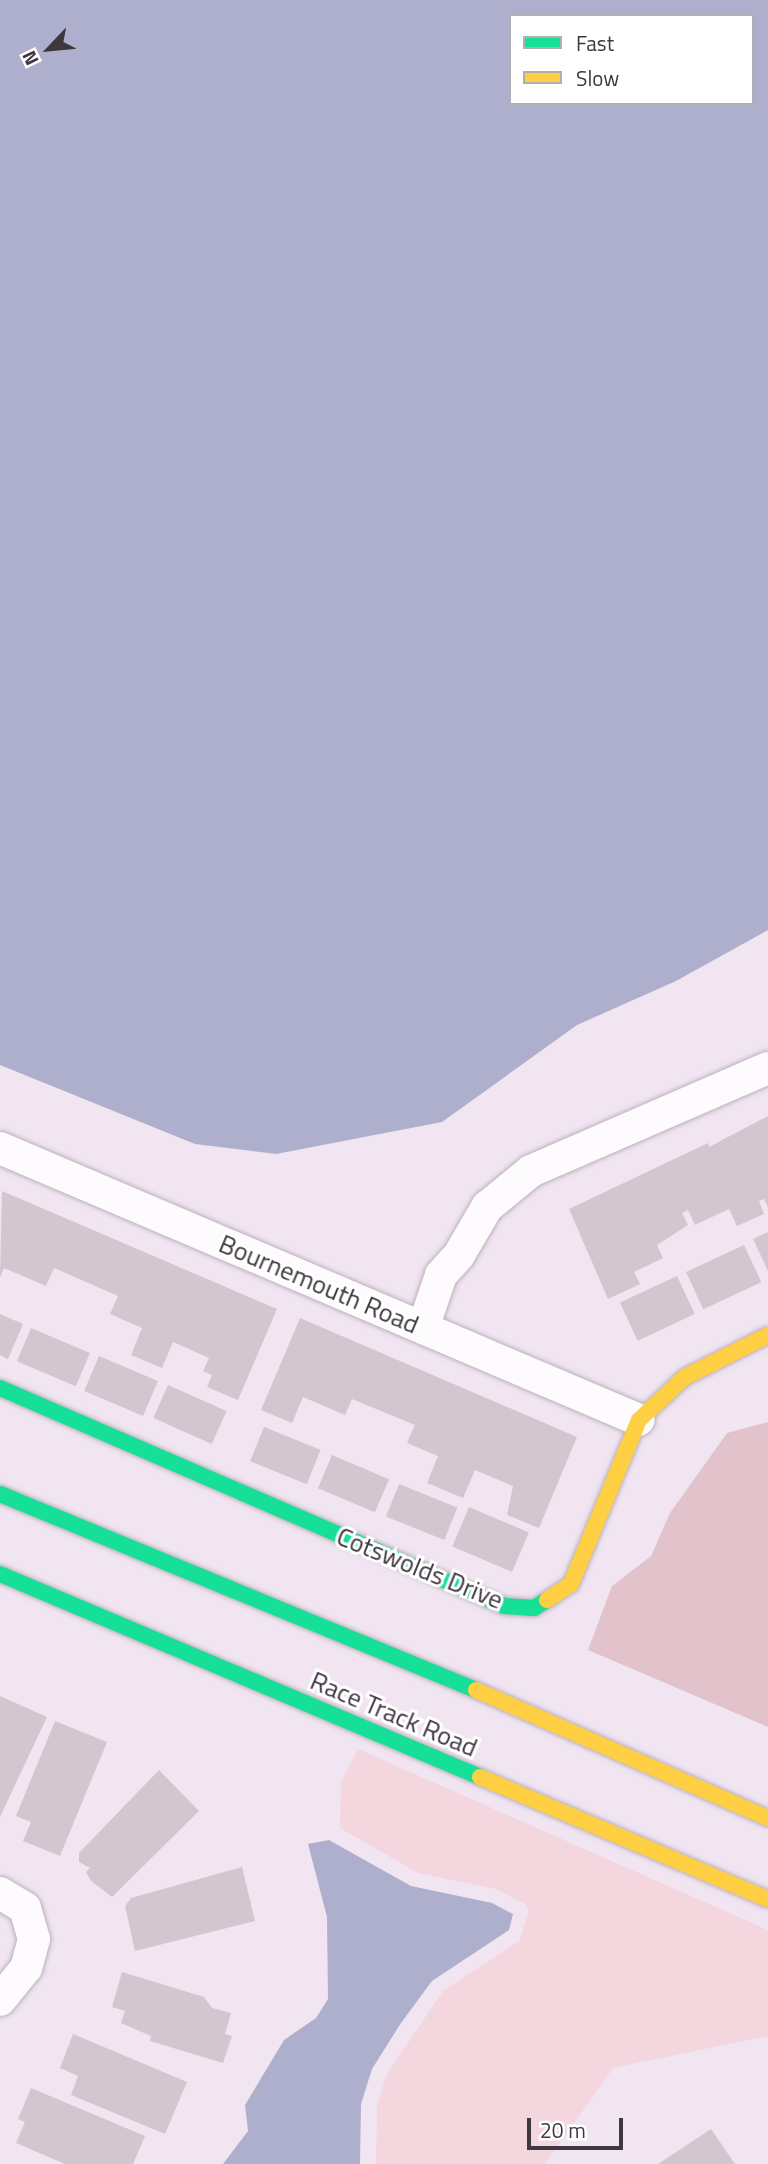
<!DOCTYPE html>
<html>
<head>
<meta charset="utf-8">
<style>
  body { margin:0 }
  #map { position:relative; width:768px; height:2164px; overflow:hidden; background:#f1e5f2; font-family:"Titillium Web",sans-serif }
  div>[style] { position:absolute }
  .green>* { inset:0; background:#f4d6df }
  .forest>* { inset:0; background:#e2c3cc }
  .water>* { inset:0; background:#aeafcc }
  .building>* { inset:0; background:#d2c6cf; transform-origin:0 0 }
  .roads { filter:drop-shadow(0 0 2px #bbb2bc) drop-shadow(0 0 2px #bbb2bc) }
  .street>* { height:32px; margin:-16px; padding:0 16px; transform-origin:16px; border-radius:16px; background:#fdfbfd }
  .fast>* { height:16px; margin:-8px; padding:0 8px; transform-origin:8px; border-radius:8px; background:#16e098 }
  .slow>* { height:16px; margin:-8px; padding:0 8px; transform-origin:8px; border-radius:8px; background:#ffcf43 }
  span { translate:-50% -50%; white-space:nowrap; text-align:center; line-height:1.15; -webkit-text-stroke:6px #fff; paint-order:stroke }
  .street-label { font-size:26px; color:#3f3740 }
  .legend { position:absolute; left:509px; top:14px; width:245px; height:91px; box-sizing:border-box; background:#fff; border:2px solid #b2afb3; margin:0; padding:9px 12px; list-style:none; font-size:21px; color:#3f3740 }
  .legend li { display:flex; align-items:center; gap:14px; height:35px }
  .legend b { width:35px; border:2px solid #b2afb3 }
  .north { position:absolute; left:14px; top:14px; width:70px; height:70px; -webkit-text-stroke:5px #fff; paint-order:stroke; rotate:244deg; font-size:19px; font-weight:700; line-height:28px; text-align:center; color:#3f3740 }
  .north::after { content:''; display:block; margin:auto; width:24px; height:32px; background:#3f3740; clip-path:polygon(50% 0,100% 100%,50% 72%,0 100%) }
  .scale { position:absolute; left:527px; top:2118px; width:96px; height:32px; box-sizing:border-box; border:4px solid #3f3740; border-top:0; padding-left:9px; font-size:21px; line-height:24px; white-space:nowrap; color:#3f3740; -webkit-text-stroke:5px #fff; paint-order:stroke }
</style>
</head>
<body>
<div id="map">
  <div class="green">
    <i style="clip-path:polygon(358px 1749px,768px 1930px,768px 2036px,613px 2068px,545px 2164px,376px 2164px,377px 2106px,387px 2074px,443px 1991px,519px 1941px,529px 1912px,525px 1904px,496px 1889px,418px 1873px,340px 1828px,341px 1782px)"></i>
  </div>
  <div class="forest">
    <i style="clip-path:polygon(768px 1422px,768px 1727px,588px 1650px,612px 1586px,651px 1556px,670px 1513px,727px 1433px)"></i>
  </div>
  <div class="water">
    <i style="clip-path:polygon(evenodd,0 0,768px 0,768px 930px,676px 981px,577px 1025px,442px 1122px,276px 1154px,195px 1144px,0 1065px,0 0,511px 16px,752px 16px,752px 103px,511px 103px,511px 16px)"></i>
    <i style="clip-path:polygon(329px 1840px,411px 1886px,492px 1903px,513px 1914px,509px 1930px,432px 1981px,401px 2023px,372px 2069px,361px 2104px,360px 2164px,223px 2164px,248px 2131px,245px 2105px,284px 2040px,316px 2018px,328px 1999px,327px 1917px,308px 1844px)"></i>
  </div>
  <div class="building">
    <i style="clip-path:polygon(768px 1116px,768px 1208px,764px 1199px,759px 1201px,764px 1214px,737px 1226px,729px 1209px,695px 1225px,688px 1210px,682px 1213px,688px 1225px,657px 1245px,663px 1258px,634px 1272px,640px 1284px,608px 1299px,569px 1209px,708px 1143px,709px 1147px)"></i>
    <i style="clip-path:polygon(2px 1191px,277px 1309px,238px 1400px,207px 1387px,212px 1375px,203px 1371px,209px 1358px,173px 1342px,162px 1368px,131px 1355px,142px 1328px,110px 1314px,118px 1296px,54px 1268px,46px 1286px,4px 1268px,0 1278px)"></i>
    <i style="clip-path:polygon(768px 1232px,768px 1271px,753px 1239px)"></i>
    <i style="left:744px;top:1245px;width:41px;height:64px;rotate:65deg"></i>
    <i style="left:677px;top:1276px;width:42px;height:63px;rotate:65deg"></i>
    <i style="clip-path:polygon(0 1314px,23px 1324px,8px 1359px,0 1355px)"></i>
    <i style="clip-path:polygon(300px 1318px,577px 1437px,539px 1528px,507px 1515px,513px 1486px,475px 1470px,463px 1498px,427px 1483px,438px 1456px,407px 1443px,415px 1425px,352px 1399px,345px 1415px,303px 1397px,292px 1423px,261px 1410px)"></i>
    <i style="left:31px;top:1328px;width:64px;height:36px;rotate:23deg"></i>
    <i style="left:99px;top:1356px;width:64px;height:38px;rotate:23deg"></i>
    <i style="left:168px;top:1385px;width:64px;height:36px;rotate:24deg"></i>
    <i style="left:264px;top:1427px;width:61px;height:37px;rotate:22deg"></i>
    <i style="left:332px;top:1455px;width:62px;height:36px;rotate:23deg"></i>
    <i style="left:399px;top:1484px;width:63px;height:35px;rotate:22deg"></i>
    <i style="left:469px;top:1507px;width:65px;height:43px;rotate:23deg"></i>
    <i style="clip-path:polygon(0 1696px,47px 1717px,0 1817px)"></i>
    <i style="clip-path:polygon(55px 1721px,107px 1742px,60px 1856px,23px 1841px,31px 1822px,16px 1816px)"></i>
    <i style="clip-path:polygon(159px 1770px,199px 1811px,112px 1897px,91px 1881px,86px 1872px,90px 1868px,79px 1862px,79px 1853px)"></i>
    <i style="clip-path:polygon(242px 1867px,255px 1921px,135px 1951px,125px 1906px,131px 1898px)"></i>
    <i style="clip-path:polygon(122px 1972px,204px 1997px,212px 2008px,231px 2013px,225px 2034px,232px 2036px,223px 2063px,150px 2041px,151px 2036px,121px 2023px,125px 2011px,112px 2007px)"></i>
    <i style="clip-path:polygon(73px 2034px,187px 2082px,165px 2134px,71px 2095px,78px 2076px,60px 2068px)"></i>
    <i style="clip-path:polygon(31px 2088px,145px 2136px,133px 2164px,65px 2164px,16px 2143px,25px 2122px,18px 2119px)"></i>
    <i style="clip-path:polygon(711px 2129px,735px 2164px,658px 2164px)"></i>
  </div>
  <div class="roads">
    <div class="street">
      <i style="left:0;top:1148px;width:694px;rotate:23.06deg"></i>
      <i style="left:423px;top:1328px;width:56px;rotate:-71.2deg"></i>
      <i style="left:441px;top:1275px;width:27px;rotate:-48deg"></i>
      <i style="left:459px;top:1255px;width:56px;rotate:-59.7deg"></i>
      <i style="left:487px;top:1207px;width:57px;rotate:-39.3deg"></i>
      <i style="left:531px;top:1171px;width:258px;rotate:-23.5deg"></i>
      <i style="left:0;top:1893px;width:29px;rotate:31deg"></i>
      <i style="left:25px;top:1908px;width:32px;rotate:74deg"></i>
      <i style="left:34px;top:1939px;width:30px;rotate:105deg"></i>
      <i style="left:26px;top:1968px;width:41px;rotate:129.1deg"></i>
    </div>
    <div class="fast">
      <i style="left:0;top:1388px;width:549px;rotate:23.39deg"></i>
      <i style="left:504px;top:1606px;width:30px;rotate:4deg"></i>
      <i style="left:534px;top:1608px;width:15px;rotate:-32deg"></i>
      <i style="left:0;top:1494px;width:515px;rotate:22.38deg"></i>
      <i style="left:0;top:1574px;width:521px;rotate:22.92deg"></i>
    </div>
    <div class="slow">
      <i style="left:547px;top:1600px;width:29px;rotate:-34deg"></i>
      <i style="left:571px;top:1584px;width:178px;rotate:-67.5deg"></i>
      <i style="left:639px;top:1420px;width:63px;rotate:-43.1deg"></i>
      <i style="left:685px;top:1377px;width:93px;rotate:-26.8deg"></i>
      <i style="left:476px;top:1690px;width:319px;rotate:23.7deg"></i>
      <i style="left:480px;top:1777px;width:313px;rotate:23deg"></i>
    </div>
  </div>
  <div class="street-label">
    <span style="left:319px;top:1284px;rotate:23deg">Bournemouth Road</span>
    <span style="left:420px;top:1568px;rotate:22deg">Cotswolds Drive</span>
    <span style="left:394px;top:1714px;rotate:23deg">Race Track Road</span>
  </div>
  <ul class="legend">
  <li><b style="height:9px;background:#16e098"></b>Fast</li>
  <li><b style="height:9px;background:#ffcf43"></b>Slow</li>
  </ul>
  <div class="north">N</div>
  <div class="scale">20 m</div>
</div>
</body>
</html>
